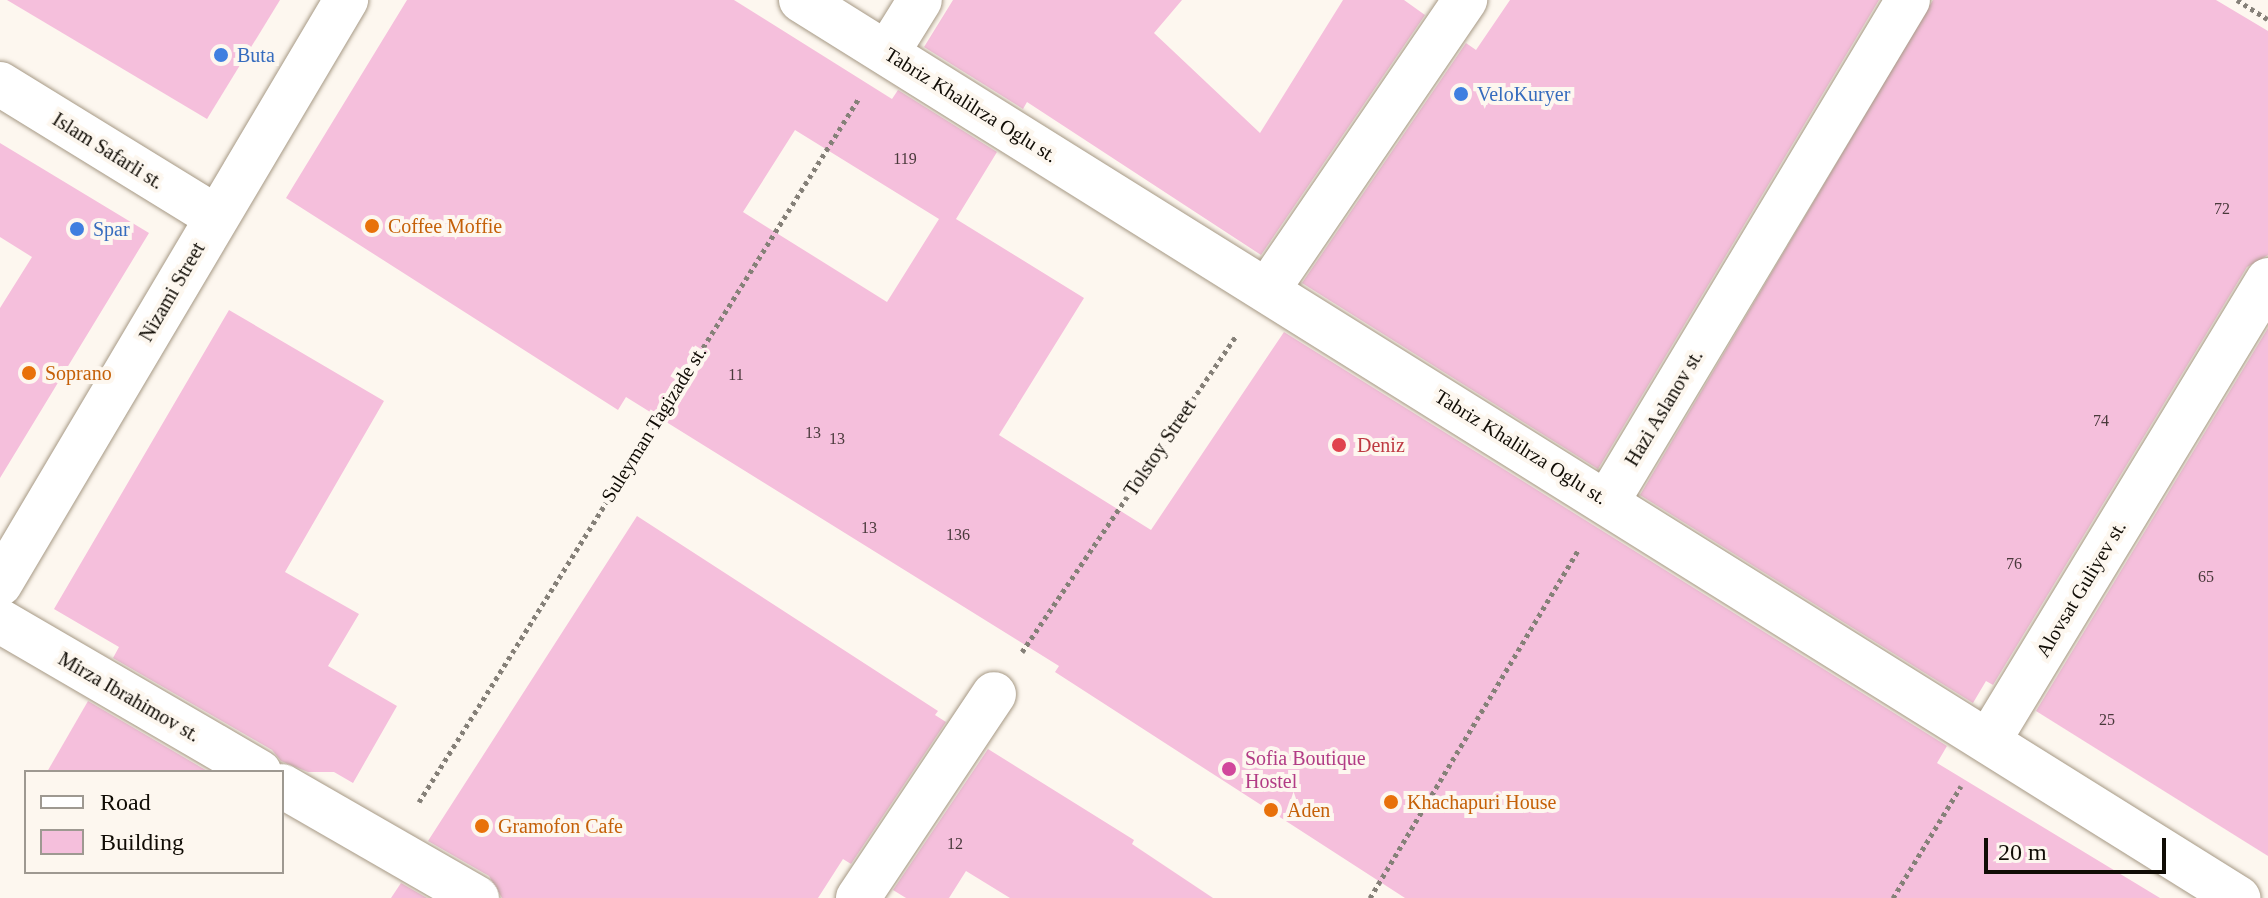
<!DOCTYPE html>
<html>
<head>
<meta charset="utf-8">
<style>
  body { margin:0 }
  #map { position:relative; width:2268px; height:898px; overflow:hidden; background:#fdf7ef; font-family:Georgia,serif }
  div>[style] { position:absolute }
  .building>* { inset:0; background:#f5bfdc }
  .path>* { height:5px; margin-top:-2.5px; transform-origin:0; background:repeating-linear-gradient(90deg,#858078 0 4px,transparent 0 8px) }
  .roads { filter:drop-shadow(0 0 2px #a69985) drop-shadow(0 0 2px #a69985) }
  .minor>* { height:44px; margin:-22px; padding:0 22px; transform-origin:22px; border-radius:22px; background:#fff }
  .dots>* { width:22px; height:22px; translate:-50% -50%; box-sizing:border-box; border:4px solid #fdf7ef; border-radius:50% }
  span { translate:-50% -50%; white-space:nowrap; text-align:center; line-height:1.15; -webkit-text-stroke:8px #fdf7ef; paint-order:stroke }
  .number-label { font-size:16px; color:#49393b }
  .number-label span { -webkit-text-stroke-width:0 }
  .shop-label { font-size:20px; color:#366cbe }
  .left { translate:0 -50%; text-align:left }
  .street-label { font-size:20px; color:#100c05 }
  .food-label { font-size:20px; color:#c56008 }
  .health-label { font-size:20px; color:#be3a42 }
  .hotel-label { font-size:20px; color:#b23c85 }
  .legend { position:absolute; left:24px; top:770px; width:260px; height:104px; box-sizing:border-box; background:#fdf7ef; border:2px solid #9e9991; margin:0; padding:10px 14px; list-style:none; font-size:24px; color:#100c05 }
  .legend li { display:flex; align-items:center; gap:16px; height:40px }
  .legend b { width:40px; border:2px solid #9e9991 }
  .scale { position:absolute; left:1984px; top:838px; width:182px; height:36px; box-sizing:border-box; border:4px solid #100c05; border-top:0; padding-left:10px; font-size:24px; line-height:28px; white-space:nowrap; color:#100c05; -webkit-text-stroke:6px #fdf7ef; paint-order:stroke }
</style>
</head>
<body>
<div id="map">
  <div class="building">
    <i style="clip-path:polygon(7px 0,280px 0,207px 119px)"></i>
    <i style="clip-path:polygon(evenodd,407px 0,734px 0,892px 99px,898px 90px,997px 152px,956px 219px,1084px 298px,999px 435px,1151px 530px,1284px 332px,1947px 746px,1937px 763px,2160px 898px,1405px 898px,1055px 672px,1059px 666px,626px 397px,618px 410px,286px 198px,407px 0,795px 130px,939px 219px,887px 302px,743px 212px,795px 130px)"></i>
    <i style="clip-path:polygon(953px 0,1182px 0,1154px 33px,1260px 133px,1343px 0,1404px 0,1425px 15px,1261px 255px,1027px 102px,1023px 109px,924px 47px)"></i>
    <i style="clip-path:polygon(1510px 0,1879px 0,1598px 469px,1302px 283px,1466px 43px,1476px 50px)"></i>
    <i style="clip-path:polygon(1933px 0,2216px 0,2268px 31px,2268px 255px,2247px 267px,1993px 685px,1986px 681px,1973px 703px,1640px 495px)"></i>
    <i style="clip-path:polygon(0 143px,149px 233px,0 478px,0 308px,32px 257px,0 237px)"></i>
    <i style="clip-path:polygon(229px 310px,384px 401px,285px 572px,359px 614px,328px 666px,397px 706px,353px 783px,334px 772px,308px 772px,281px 761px,272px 750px,113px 658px,119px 647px,54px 609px)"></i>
    <i style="clip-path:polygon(2268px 328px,2268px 856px,2036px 711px)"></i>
    <i style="clip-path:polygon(637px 516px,938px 711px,935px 715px,946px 722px,851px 864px,843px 859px,818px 898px,502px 898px,489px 876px,428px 841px)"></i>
    <i style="clip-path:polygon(88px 701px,209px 772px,47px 772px)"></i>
    <i style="clip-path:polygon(988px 749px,1134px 840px,1132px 844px,1213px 898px,1010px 898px,966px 871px,949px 898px,906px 898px,893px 890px)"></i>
    <i style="clip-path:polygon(401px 883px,427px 898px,391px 898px)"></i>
  </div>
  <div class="path">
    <i style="left:2237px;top:0;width:36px;rotate:32deg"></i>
    <i style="left:1022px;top:652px;width:382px;rotate:-55.9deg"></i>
    <i style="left:419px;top:802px;width:830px;rotate:-57.99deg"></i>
    <i style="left:1370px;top:898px;width:407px;rotate:-59.1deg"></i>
    <i style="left:1893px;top:898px;width:131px;rotate:-58.7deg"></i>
  </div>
  <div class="roads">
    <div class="minor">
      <i style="left:801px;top:0;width:1695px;rotate:32deg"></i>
      <i style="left:887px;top:53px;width:62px;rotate:-58.1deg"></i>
      <i style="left:0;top:84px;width:254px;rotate:31.6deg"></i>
      <i style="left:1268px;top:289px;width:350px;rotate:-55.7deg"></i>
      <i style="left:1607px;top:502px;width:585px;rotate:-59.05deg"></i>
      <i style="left:0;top:584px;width:679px;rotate:-59.35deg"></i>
      <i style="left:0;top:621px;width:300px;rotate:30.2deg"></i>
      <i style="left:1989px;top:740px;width:538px;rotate:-58.76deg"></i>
      <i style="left:282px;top:786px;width:225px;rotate:29.9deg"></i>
      <i style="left:858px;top:898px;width:245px;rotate:-56.3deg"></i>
    </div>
  </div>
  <div class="dots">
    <i style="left:221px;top:55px;background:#3f7fe0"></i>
    <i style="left:1461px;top:94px;background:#3f7fe0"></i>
    <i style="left:372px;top:226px;background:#e8710a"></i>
    <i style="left:77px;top:229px;background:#3f7fe0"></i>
    <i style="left:29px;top:373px;background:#e8710a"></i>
    <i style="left:1339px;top:445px;background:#e0444e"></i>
    <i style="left:1229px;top:769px;background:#d1479c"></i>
    <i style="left:1391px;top:802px;background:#e8710a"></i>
    <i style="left:1271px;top:810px;background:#e8710a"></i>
    <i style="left:482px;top:826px;background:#e8710a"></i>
  </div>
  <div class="number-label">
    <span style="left:905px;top:159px">119</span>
    <span style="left:2222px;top:209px">72</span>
    <span style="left:736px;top:375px">11</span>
    <span style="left:2101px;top:421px">74</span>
    <span style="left:813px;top:433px">13</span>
    <span style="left:837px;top:439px">13</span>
    <span style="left:869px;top:528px">13</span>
    <span style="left:958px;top:535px">136</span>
    <span style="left:2014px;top:564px">76</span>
    <span style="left:2206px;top:577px">65</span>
    <span style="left:2107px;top:720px">25</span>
    <span style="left:955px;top:844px">12</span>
  </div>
  <div class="shop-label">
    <span class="left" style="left:237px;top:55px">Buta</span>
    <span class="left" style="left:1477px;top:94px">VeloKuryer</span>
    <span class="left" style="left:93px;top:229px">Spar</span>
  </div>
  <div class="street-label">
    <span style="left:971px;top:105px;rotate:32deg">Tabriz Khalilrza Oglu st.</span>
    <span style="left:108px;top:151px;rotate:32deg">Islam Safarli st.</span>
    <span style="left:172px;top:292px;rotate:-60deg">Nizami Street</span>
    <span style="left:1664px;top:408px;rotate:-59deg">Hazi Aslanov st.</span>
    <span style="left:654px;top:424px;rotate:-58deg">Suleyman Tagizade st.</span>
    <span style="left:1521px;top:447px;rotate:32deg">Tabriz Khalilrza Oglu st.</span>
    <span style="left:1160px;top:448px;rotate:-56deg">Tolstoy Street</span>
    <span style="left:2081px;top:589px;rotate:-59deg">Alovsat Guliyev st.</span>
    <span style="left:129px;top:697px;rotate:30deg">Mirza Ibrahimov st.</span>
  </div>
  <div class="food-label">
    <span class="left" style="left:388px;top:226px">Coffee Moffie</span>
    <span class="left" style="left:45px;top:373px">Soprano</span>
    <span class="left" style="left:1407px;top:802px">Khachapuri House</span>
    <span class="left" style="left:1287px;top:810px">Aden</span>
    <span class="left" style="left:498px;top:826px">Gramofon Cafe</span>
  </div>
  <div class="health-label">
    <span class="left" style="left:1357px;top:445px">Deniz</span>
  </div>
  <div class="hotel-label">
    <span class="left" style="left:1245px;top:770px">Sofia Boutique<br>Hostel</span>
  </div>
  <ul class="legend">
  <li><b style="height:10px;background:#fff"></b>Road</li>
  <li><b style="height:22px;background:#f5bfdc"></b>Building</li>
  </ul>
  <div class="scale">20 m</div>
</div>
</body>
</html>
